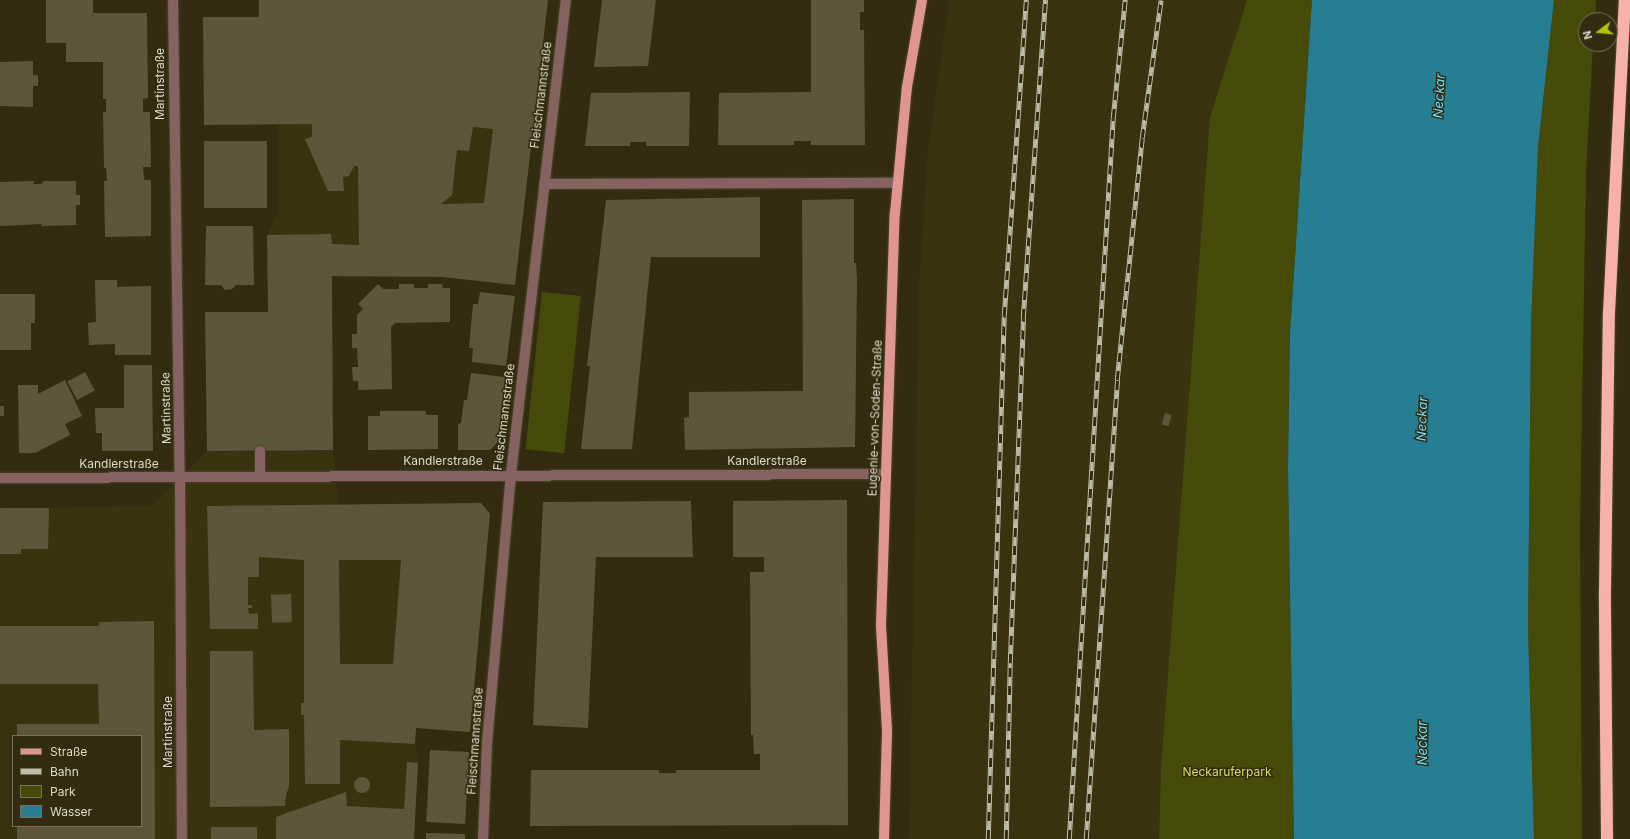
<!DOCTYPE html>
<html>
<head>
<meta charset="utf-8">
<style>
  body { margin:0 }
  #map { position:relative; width:1630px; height:839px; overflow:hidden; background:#332c11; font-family:Inter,sans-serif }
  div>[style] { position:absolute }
  .built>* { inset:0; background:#3b320f }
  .green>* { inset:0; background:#474b09; transform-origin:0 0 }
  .water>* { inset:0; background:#277e92 }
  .building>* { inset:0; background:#5e563a; transform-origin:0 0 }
  .round { border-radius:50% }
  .roads { filter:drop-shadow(0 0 1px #4e482f) drop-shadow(0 0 1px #4e482f) }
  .minor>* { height:10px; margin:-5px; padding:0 5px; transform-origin:5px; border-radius:5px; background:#866260 }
  .major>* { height:10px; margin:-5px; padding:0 5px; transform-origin:5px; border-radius:5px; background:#e09592 }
  .highway>* { height:12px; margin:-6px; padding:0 6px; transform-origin:6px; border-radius:6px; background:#f8b0ac }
  .rail>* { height:4.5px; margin-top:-2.25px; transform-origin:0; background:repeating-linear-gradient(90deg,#332c11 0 9px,#bfbba9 0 18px); box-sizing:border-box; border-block:1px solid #bfbba9 }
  span { translate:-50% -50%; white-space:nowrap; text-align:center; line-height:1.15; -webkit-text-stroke:3px #332c11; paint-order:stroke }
  .street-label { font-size:12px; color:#dedaca }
  .park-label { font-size:12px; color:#d1da6a }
  .water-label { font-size:13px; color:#6fdffb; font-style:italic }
  .legend { position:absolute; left:12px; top:735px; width:130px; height:92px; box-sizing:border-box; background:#332c11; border:1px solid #77725b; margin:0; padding:5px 7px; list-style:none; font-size:12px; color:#dedaca }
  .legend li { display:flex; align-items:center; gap:8px; height:20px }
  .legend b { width:20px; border:1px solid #77725b }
  .north { position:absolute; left:1578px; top:12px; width:40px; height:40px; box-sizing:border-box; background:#332c11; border:1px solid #77725b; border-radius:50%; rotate:254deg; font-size:11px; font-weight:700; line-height:16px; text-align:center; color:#dedaca }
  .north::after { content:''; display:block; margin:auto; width:14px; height:18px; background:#b1c500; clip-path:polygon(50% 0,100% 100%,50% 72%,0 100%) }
</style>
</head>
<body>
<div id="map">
  <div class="built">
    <i style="clip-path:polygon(evenodd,259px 0,548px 0,515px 285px,443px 277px,332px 277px,333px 450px,338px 505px,481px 503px,490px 514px,470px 732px,416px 728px,415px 744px,418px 763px,414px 839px,0 839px,0 508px,151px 506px,207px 451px,205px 312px,268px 312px,267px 235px,279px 209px,278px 125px,204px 125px,203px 17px,258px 17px,259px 0,13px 736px,141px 736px,141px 826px,13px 826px,13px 736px)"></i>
    <i style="clip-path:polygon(949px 0,1247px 0,1210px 117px,1161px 767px,1159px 839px,909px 839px,919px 286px,928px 151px)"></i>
  </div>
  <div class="green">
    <i style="clip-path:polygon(1247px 0,1312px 0,1290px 333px,1288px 468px,1294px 839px,1159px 839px,1161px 767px,1210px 117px)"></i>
    <i style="clip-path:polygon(1554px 0,1596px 0,1595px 20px,1586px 20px,1586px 44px,1593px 44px,1586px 172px,1580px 528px,1582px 839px,1534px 839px,1528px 626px,1531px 326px,1538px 147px)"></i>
    <i style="left:542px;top:292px;width:39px;height:158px;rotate:6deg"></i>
  </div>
  <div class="water">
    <i style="clip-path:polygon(1312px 0,1554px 0,1538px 147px,1531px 326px,1528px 626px,1534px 839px,1294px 839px,1288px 468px,1290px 333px)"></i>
  </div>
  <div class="building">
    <i style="clip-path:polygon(46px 0,93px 0,93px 13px,147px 13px,148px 98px,143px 99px,143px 112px,150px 112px,151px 167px,143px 167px,144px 180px,151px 180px,151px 236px,105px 237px,104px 181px,107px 181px,106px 168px,104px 168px,103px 112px,106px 112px,106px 99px,103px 99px,103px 62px,66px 62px,66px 43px,46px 43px)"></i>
    <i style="clip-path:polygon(evenodd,259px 0,548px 0,515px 285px,443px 277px,332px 276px,333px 450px,207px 451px,205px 312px,268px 312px,267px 235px,331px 234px,332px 244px,359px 245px,358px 166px,354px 166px,349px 176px,343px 177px,344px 191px,328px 191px,305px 139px,312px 137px,312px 124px,204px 125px,203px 17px,259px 17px,259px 0,473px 127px,493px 129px,484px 203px,441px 204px,452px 195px,457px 150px,469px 151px,473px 127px)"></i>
    <i style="clip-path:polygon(602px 0,656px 0,648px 66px,594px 67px)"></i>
    <i style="clip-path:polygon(811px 0,864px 0,864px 12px,860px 12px,860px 30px,864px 30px,865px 145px,811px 145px,811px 141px,794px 141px,794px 145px,718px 145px,719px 93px,811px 92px)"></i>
    <i style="clip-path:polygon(33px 61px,33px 75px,38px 75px,38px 86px,33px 86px,33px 107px,0 106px,0 62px)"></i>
    <i style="clip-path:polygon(690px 92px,689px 146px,646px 146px,646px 142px,630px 142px,630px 146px,585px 146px,591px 93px)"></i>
    <i style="left:204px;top:141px;width:63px;height:67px"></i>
    <i style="clip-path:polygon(34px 181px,33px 184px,42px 184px,43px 181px,76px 181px,76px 195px,80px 195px,80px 205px,76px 205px,76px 225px,41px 226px,42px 224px,0 226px,0 182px)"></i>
    <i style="clip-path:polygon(760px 197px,760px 257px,651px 257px,632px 449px,581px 449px,590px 366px,587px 366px,606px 200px)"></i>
    <i style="clip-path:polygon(854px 199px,854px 263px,856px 263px,857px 279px,855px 447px,685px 450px,684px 418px,689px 417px,689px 392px,803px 391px,802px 200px)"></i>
    <i style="clip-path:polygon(206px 226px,253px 226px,254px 285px,236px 285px,232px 289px,225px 290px,221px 285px,205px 285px)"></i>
    <i style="clip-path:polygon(95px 280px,117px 280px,117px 287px,151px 286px,151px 355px,115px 355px,115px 344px,89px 345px,88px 323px,96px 322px)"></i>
    <i style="clip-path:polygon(378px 284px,383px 289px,399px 289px,399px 284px,414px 284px,414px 288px,428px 288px,428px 284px,442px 284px,443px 288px,450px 288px,450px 322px,395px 323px,391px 327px,392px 389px,358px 390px,358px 381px,353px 381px,352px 367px,358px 367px,357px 348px,352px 348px,352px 334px,357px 334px,357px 315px,363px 309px,358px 304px)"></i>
    <i style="clip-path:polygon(480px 292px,515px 296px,506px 366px,472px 362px,473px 348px,469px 348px,473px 304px,478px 304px)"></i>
    <i style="clip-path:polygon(0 294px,35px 294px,35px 323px,31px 323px,31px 350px,0 350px)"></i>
    <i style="clip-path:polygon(124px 365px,152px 365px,153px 451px,102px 451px,102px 433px,96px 433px,95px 408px,124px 408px)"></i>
    <i style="left:85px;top:372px;width:21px;height:20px;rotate:62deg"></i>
    <i style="clip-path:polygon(471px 373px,505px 377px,498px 442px,490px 450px,458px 450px,458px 424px,461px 423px,464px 400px,467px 400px)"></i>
    <i style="clip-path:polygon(65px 380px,82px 416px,65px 424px,70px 435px,35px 453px,19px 453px,18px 385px,38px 385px,38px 394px)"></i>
    <i style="left:0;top:406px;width:4px;height:10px"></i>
    <i style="clip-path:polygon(380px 411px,426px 411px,426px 415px,438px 415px,438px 449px,368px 450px,368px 416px,380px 416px)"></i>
    <i style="left:1165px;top:413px;width:7px;height:12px;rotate:16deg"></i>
    <i style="clip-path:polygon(847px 500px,848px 825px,530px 826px,531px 770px,659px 770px,659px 773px,676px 773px,676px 770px,760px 770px,760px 754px,754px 754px,753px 735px,751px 735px,750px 572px,764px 572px,764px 557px,733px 557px,733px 501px)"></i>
    <i style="clip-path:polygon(691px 501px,693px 557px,596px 557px,588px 728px,533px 725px,543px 502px)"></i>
    <i style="clip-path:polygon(evenodd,481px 503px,490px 514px,470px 732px,416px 728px,415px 744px,340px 740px,340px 784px,305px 784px,304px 715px,301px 715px,301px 703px,304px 703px,304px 560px,259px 557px,259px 577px,248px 577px,248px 605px,252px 605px,252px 608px,248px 608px,249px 614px,258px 613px,258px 629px,210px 629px,207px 506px,481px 503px,339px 560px,401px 560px,393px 664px,340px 664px,339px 560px)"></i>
    <i style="clip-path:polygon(0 508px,49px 508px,48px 549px,21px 549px,21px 554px,0 554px)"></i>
    <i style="left:291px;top:594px;width:28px;height:20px;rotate:88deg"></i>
    <i style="clip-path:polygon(154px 621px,155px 839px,17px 839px,17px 826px,141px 826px,141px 736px,17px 736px,17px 724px,99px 724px,98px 684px,0 684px,0 626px,99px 626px,99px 622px)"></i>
    <i style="clip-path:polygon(210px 651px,253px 651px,254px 730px,289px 729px,289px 787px,286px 795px,285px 806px,210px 807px)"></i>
    <i style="left:430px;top:750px;width:39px;height:72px;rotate:3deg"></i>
    <i style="clip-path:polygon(407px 762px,418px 763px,414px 839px,276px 839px,276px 817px,346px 792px,347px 806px,404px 809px)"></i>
    <i class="round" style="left:354px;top:777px;width:16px;height:16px"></i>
    <i style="left:257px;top:827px;width:12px;height:46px;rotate:90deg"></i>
    <i style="clip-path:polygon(426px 833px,465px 834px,465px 839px,426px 839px)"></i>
  </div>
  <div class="roads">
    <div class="minor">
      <i style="left:173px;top:0;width:477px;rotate:89.2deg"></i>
      <i style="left:180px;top:477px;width:362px;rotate:89.7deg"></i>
      <i style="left:544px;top:184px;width:352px;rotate:-0.2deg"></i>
      <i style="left:260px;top:451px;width:25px;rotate:90deg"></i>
      <i style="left:0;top:478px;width:886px;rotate:-0.26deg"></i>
      <i style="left:483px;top:839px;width:96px;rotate:-87.6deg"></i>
      <i style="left:487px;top:743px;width:270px;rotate:-84.9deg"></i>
      <i style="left:511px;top:474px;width:477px;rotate:-83.4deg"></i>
    </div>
    <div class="major">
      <i style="left:884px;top:839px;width:109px;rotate:-88.4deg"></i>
      <i style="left:887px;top:730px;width:105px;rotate:-93.3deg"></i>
      <i style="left:881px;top:625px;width:412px;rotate:-88.1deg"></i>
      <i style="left:895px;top:213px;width:127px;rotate:-84.6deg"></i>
      <i style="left:907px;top:87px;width:88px;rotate:-80.2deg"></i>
    </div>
    <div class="highway">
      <i style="left:1607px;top:839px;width:248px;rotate:-90.5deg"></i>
      <i style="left:1605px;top:591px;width:278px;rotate:-89.2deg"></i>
      <i style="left:1609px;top:313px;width:313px;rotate:-87.1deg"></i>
    </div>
  </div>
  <div class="rail">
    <i style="left:988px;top:839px;width:523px;rotate:-88.25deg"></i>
    <i style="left:1004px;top:316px;width:317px;rotate:-86deg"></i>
    <i style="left:1006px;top:839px;width:176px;rotate:-88.7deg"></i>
    <i style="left:1010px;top:663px;width:345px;rotate:-87.8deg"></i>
    <i style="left:1023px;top:318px;width:319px;rotate:-86deg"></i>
    <i style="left:1069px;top:839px;width:722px;rotate:-86.51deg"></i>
    <i style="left:1113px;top:118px;width:119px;rotate:-84.2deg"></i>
    <i style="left:1086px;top:839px;width:460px;rotate:-86.1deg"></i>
    <i style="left:1117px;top:380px;width:243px;rotate:-84.1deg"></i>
    <i style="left:1142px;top:138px;width:139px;rotate:-82.2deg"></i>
  </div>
  <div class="street-label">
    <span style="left:160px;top:84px;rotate:-90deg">Martinstraße</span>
    <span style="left:541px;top:95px;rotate:-83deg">Fleischmannstraße</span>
    <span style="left:166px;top:408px;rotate:-91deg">Martinstraße</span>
    <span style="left:504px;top:417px;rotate:-83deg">Fleischmannstraße</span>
    <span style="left:875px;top:418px;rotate:-88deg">Eugenie-von-Soden-Straße</span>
    <span style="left:443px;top:461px">Kandlerstraße</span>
    <span style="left:767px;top:461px">Kandlerstraße</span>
    <span style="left:119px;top:464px">Kandlerstraße</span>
    <span style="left:168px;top:732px;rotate:-90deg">Martinstraße</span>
    <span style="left:475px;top:741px;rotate:-86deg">Fleischmannstraße</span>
  </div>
  <div class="park-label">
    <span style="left:1227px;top:772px">Neckaruferpark</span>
  </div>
  <div class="water-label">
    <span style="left:1439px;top:96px;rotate:-87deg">Neckar</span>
    <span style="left:1422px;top:419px;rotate:-88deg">Neckar</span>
    <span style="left:1422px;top:743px;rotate:-90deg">Neckar</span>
  </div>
  <ul class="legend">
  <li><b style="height:5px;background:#e09592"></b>Straße</li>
  <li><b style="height:5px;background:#bfbba9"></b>Bahn</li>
  <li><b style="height:11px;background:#474b09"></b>Park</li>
  <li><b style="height:11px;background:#277e92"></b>Wasser</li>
  </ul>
  <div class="north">N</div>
</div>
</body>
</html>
